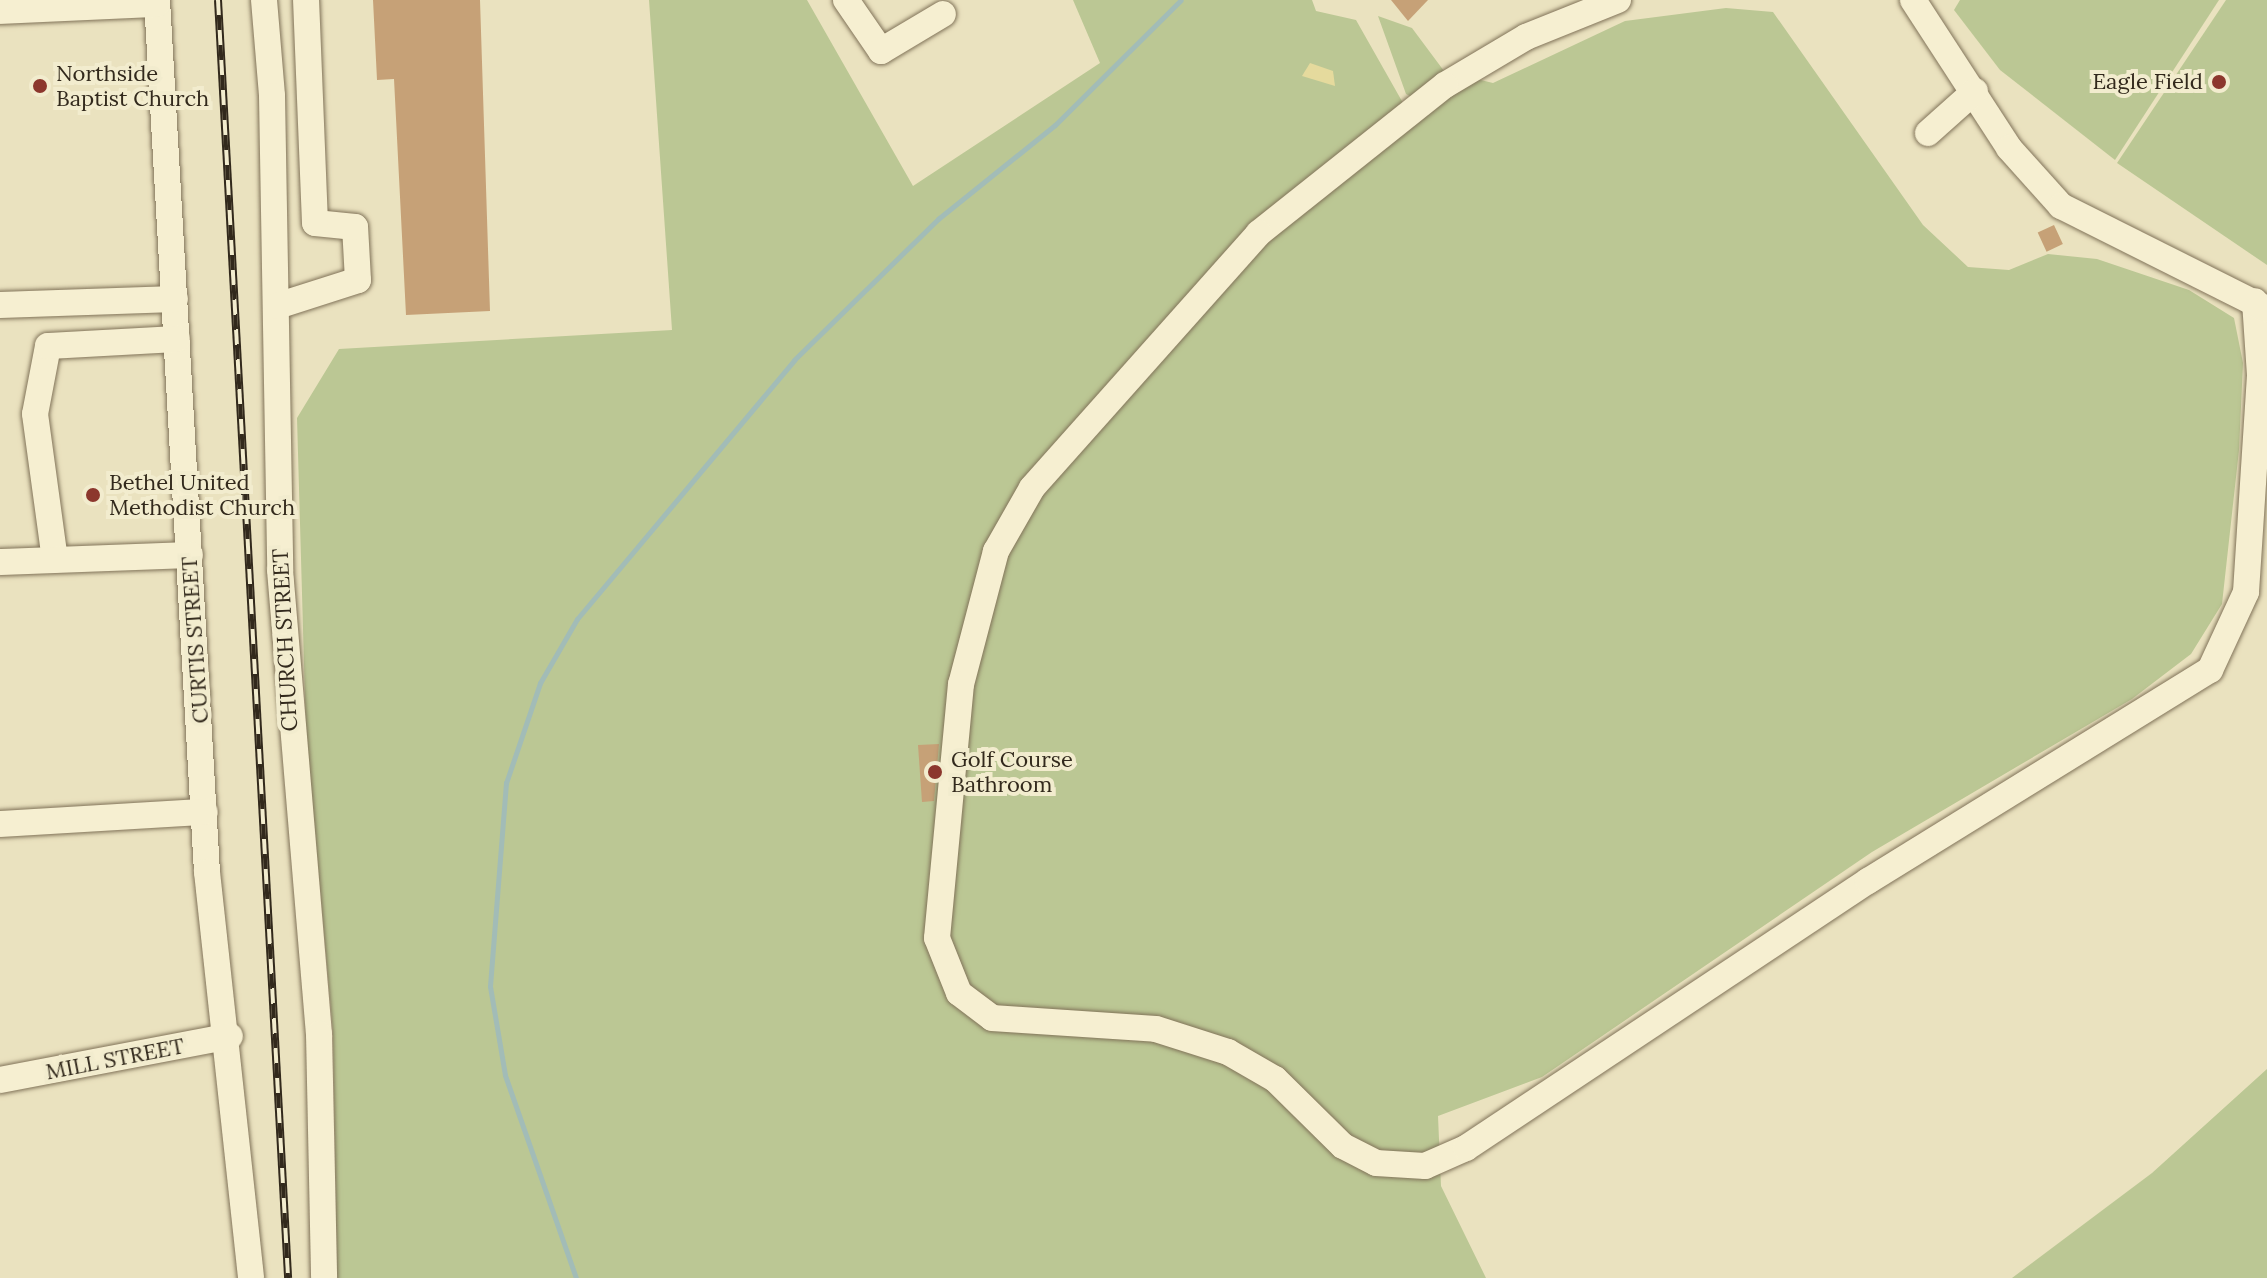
<!DOCTYPE html>
<html>
<head>
<meta charset="utf-8">
<style>
  body { margin:0 }
  #map { position:relative; width:2267px; height:1278px; overflow:hidden; background:#eae2bf; font-family:Lora,serif }
  div>[style] { position:absolute }
  .green>* { inset:0; background:#bbc794 }
  .sand>* { inset:0; background:#e5da9d }
  .stream>* { height:5px; margin:-2.5px; padding:0 2.5px; transform-origin:2.5px; border-radius:2.5px; background:#a2bcb7 }
  .building>* { inset:0; background:#c6a177; transform-origin:0 0 }
  .roads { filter:drop-shadow(0 0 2px #817359) drop-shadow(0 0 2px #817359) }
  .minor>* { height:26px; margin:-13px; padding:0 13px; transform-origin:13px; border-radius:13px; background:#f6efd1 }
  .rail>* { height:8px; margin-top:-4px; transform-origin:0; background:repeating-linear-gradient(90deg,#f2ecce 0 15px,#32291c 0 30px); box-sizing:border-box; border-block:2px solid #32291c }
  .dots>* { width:22px; height:22px; translate:-50% -50%; box-sizing:border-box; border:4px solid #f2ecce; border-radius:50% }
  span { translate:-50% -50%; white-space:nowrap; text-align:center; line-height:1.15; -webkit-text-stroke:8px #f2ecce; paint-order:stroke }
  .poi-label { font-size:22px; color:#32291c }
  .left { translate:0 -50%; text-align:left }
  .right { translate:-100% -50%; text-align:right }
  .street-label { font-size:22px; color:#32291c }
</style>
</head>
<body>
<div id="map">
  <div class="green">
    <i style="clip-path:polygon(649px 0,807px 0,913px 186px,1100px 63px,1073px 0,1312px 0,1316px 11px,1356px 20px,1403px 103px,1436px 110px,1406px 94px,1378px 16px,1412px 28px,1444px 71px,1493px 83px,1625px 21px,1726px 8px,1773px 12px,1923px 225px,1968px 267px,2009px 270px,2048px 254px,2097px 259px,2189px 290px,2234px 318px,2243px 363px,2239px 450px,2222px 604px,2191px 654px,2132px 699px,1872px 852px,1542px 1077px,1438px 1116px,1441px 1186px,1486px 1278px,337px 1278px,333px 1032px,306px 734px,297px 418px,339px 349px,672px 330px)"></i>
    <i style="clip-path:polygon(1960px 0,2219px 0,2115px 160px,2000px 70px,1954px 10px)"></i>
    <i style="clip-path:polygon(2226px 0,2267px 0,2267px 265px,2117px 163px)"></i>
    <i style="clip-path:polygon(2267px 1069px,2267px 1278px,2012px 1278px,2152px 1173px)"></i>
  </div>
  <div class="sand">
    <i style="clip-path:polygon(1310px 63px,1333px 71px,1335px 86px,1302px 76px)"></i>
  </div>
  <div class="stream">
    <i style="left:576px;top:1278px;width:215px;rotate:-109.3deg"></i>
    <i style="left:505px;top:1075px;width:90px;rotate:-99.6deg"></i>
    <i style="left:490px;top:986px;width:204px;rotate:-85.5deg"></i>
    <i style="left:506px;top:783px;width:106px;rotate:-71.2deg"></i>
    <i style="left:540px;top:683px;width:74px;rotate:-60deg"></i>
    <i style="left:577px;top:619px;width:338px;rotate:-50deg"></i>
    <i style="left:794px;top:360px;width:202px;rotate:-44.4deg"></i>
    <i style="left:938px;top:219px;width:150px;rotate:-38.8deg"></i>
    <i style="left:1055px;top:125px;width:177px;rotate:-44.8deg"></i>
  </div>
  <div class="building">
    <i style="clip-path:polygon(373px 0,480px 0,490px 311px,406px 315px,394px 79px,377px 80px)"></i>
    <i style="clip-path:polygon(1391px 0,1428px 0,1408px 21px)"></i>
    <i style="left:2054px;top:225px;width:21px;height:18px;rotate:65deg"></i>
    <i style="clip-path:polygon(939px 744px,934px 801px,922px 802px,918px 745px)"></i>
  </div>
  <div class="roads">
    <div class="minor">
      <i style="left:157px;top:0;width:873px;rotate:86.72deg"></i>
      <i style="left:207px;top:872px;width:408px;rotate:83.8deg"></i>
      <i style="left:264px;top:0;width:96px;rotate:85.2deg"></i>
      <i style="left:272px;top:96px;width:474px;rotate:89deg"></i>
      <i style="left:280px;top:570px;width:466px;rotate:85.2deg"></i>
      <i style="left:319px;top:1034px;width:244px;rotate:88.8deg"></i>
      <i style="left:846px;top:0;width:62px;rotate:55.5deg"></i>
      <i style="left:881px;top:51px;width:72px;rotate:-30.8deg"></i>
      <i style="left:1618px;top:0;width:99px;rotate:158.1deg"></i>
      <i style="left:1526px;top:37px;width:94px;rotate:149.3deg"></i>
      <i style="left:1445px;top:85px;width:238px;rotate:141.5deg"></i>
      <i style="left:1259px;top:233px;width:341px;rotate:131.7deg"></i>
      <i style="left:1032px;top:488px;width:73px;rotate:119.7deg"></i>
      <i style="left:996px;top:551px;width:138px;rotate:104.7deg"></i>
      <i style="left:961px;top:684px;width:255px;rotate:95.4deg"></i>
      <i style="left:937px;top:938px;width:59px;rotate:68.2deg"></i>
      <i style="left:959px;top:993px;width:41px;rotate:37.1deg"></i>
      <i style="left:992px;top:1018px;width:164px;rotate:3.8deg"></i>
      <i style="left:1156px;top:1029px;width:76px;rotate:17.7deg"></i>
      <i style="left:1228px;top:1052px;width:54px;rotate:29.9deg"></i>
      <i style="left:1275px;top:1079px;width:95px;rotate:44.6deg"></i>
      <i style="left:1343px;top:1146px;width:37px;rotate:27deg"></i>
      <i style="left:1376px;top:1163px;width:49px;rotate:3.5deg"></i>
      <i style="left:1425px;top:1166px;width:45px;rotate:-23.7deg"></i>
      <i style="left:1466px;top:1148px;width:483px;rotate:-33.6deg"></i>
      <i style="left:1868px;top:881px;width:402px;rotate:-31.7deg"></i>
      <i style="left:2210px;top:670px;width:86px;rotate:-65.2deg"></i>
      <i style="left:2246px;top:592px;width:217px;rotate:-86.3deg"></i>
      <i style="left:2260px;top:375px;width:74px;rotate:-93.9deg"></i>
      <i style="left:1913px;top:0;width:176px;rotate:57deg"></i>
      <i style="left:2009px;top:148px;width:78px;rotate:48.1deg"></i>
      <i style="left:2061px;top:206px;width:230px;rotate:26.6deg"></i>
      <i style="left:0;top:11px;width:157px;rotate:-2.6deg"></i>
      <i style="left:1928px;top:133px;width:63px;rotate:-41.8deg"></i>
      <i style="left:0;top:305px;width:175px;rotate:-2deg"></i>
      <i style="left:277px;top:306px;width:85px;rotate:-17.8deg"></i>
      <i style="left:358px;top:280px;width:53px;rotate:-93.2deg"></i>
      <i style="left:355px;top:227px;width:40px;rotate:-174.3deg"></i>
      <i style="left:315px;top:223px;width:223px;rotate:-92.3deg"></i>
      <i style="left:48px;top:346px;width:69px;rotate:100.8deg"></i>
      <i style="left:35px;top:414px;width:147px;rotate:82.2deg"></i>
      <i style="left:48px;top:346px;width:129px;rotate:-3.1deg"></i>
      <i style="left:0;top:562px;width:190px;rotate:-2.1deg"></i>
      <i style="left:0;top:824px;width:205px;rotate:-3.4deg"></i>
      <i style="left:0;top:1080px;width:234px;rotate:-10.8deg"></i>
    </div>
  </div>
  <div class="rail">
    <i style="left:218px;top:0;width:1280px;rotate:86.86deg"></i>
  </div>
  <div class="dots">
    <i style="left:2219px;top:82px;background:#8c372d"></i>
    <i style="left:40px;top:86px;background:#8c372d"></i>
    <i style="left:93px;top:495px;background:#8c372d"></i>
    <i style="left:935px;top:772px;background:#8c372d"></i>
  </div>
  <div class="poi-label">
    <span class="left" style="left:56px;top:86px">Northside<br>Baptist Church</span>
    <span class="right" style="left:2203px;top:82px">Eagle Field</span>
    <span class="left" style="left:109px;top:495px">Bethel United<br>Methodist Church</span>
    <span class="left" style="left:951px;top:772px">Golf Course<br>Bathroom</span>
  </div>
  <div class="street-label">
    <span style="left:195px;top:640px;rotate:-94deg">CURTIS STREET</span>
    <span style="left:285px;top:640px;rotate:-93deg">CHURCH STREET</span>
    <span style="left:115px;top:1059px;rotate:-11deg">MILL STREET</span>
  </div>
</div>
</body>
</html>
